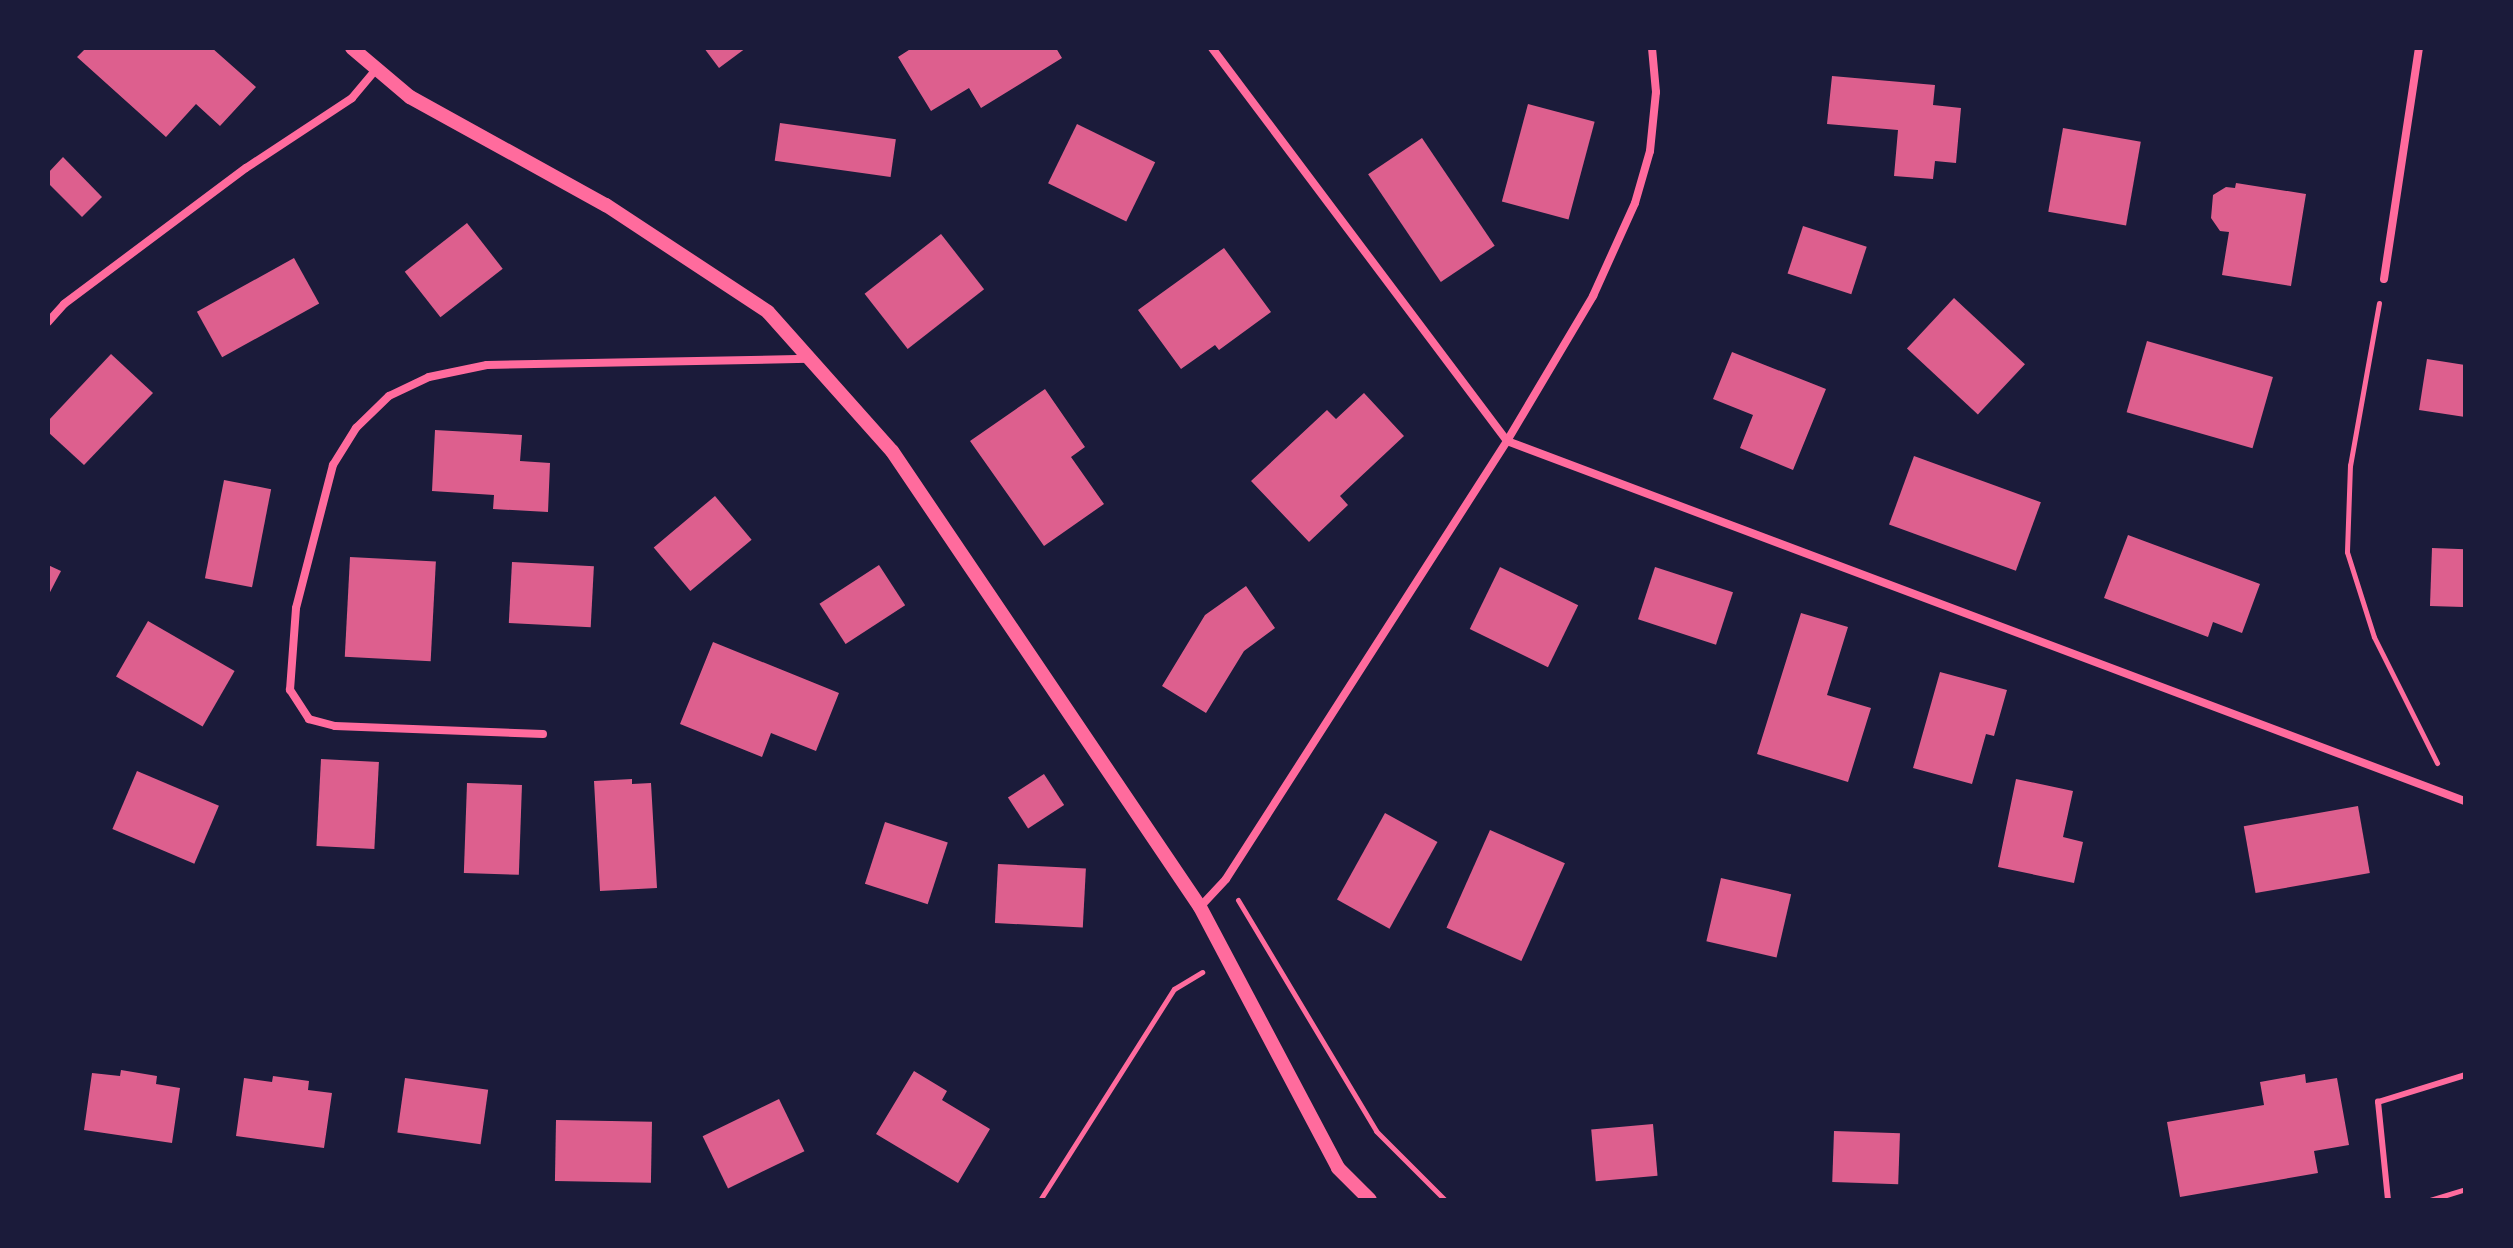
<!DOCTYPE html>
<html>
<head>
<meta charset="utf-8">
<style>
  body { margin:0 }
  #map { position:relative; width:2513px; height:1248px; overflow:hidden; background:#1b1b3a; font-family:"PT Sans Narrow",sans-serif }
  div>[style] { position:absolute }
  .building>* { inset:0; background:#dd5f8e; transform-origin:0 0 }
  .path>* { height:5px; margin:-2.5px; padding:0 2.5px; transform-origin:2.5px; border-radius:2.5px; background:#ff6b9d }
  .service>* { height:6px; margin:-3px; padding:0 3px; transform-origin:3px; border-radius:3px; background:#ff6b9d }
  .minor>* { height:8px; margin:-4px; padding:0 4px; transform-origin:4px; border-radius:4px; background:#ff6b9d }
  .tertiary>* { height:14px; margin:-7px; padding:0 7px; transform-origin:7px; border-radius:7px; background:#ff6b9d }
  span { translate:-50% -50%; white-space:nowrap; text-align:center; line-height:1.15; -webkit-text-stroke:8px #1b1b3a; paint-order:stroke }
  .frame { position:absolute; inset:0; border:50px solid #1b1b3a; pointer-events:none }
</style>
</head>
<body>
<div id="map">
  <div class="building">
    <i style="clip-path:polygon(86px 48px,212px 48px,256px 87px,220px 126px,196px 104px,166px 137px,77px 57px)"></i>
    <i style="clip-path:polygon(704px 48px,746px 48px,719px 68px)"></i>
    <i style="clip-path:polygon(912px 48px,1056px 48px,1062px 58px,981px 108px,969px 88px,931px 111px,898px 57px)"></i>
    <i style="clip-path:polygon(1832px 76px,1935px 85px,1933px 105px,1961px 108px,1956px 163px,1935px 161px,1933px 179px,1894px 176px,1898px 130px,1827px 124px)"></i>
    <i style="left:1528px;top:104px;width:69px;height:101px;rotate:15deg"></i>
    <i style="left:780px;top:123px;width:117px;height:38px;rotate:8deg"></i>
    <i style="left:1077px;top:124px;width:87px;height:66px;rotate:26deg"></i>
    <i style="left:2063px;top:128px;width:79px;height:85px;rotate:10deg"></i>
    <i style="left:1422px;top:138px;width:130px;height:65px;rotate:56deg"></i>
    <i style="clip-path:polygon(63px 157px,102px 197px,82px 217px,48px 183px,48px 173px)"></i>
    <i style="clip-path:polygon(2236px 183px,2306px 194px,2291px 286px,2222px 275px,2229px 232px,2220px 231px,2211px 218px,2213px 195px,2226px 187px,2235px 188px)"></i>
    <i style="left:467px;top:223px;width:58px;height:79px;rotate:52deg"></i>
    <i style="left:1803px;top:226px;width:67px;height:50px;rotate:18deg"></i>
    <i style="left:941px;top:234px;width:70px;height:97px;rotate:52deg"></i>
    <i style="clip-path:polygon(1224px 248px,1271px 312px,1219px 350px,1215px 345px,1181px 369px,1138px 310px)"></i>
    <i style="left:294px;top:258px;width:52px;height:111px;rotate:61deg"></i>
    <i style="left:1954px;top:298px;width:97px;height:69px;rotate:43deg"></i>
    <i style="left:2147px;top:341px;width:131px;height:74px;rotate:16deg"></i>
    <i style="clip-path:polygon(1732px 352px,1826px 389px,1793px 470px,1740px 448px,1753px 415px,1713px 399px)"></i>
    <i style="clip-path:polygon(111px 354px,153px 393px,84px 465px,48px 432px,48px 421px)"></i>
    <i style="clip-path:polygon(2427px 359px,2465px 365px,2465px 417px,2419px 410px)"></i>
    <i style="clip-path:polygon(1045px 389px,1085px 447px,1071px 457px,1104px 504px,1044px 546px,970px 441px)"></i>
    <i style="clip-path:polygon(1364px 393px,1404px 436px,1340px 496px,1348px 505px,1309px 542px,1251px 481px,1327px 410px,1336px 419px)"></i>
    <i style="clip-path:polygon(435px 430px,522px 435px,520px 461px,550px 463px,548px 512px,493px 509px,494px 495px,432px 491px)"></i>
    <i style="left:1914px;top:456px;width:135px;height:73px;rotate:20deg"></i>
    <i style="left:224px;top:480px;width:48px;height:100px;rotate:11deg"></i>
    <i style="left:715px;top:496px;width:57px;height:80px;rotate:50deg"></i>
    <i style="clip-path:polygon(2128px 535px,2260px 584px,2242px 633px,2213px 622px,2208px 637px,2104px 598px)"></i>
    <i style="left:2432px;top:548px;width:33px;height:58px;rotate:2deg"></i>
    <i style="left:350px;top:557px;width:86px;height:100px;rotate:3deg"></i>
    <i style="left:512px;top:562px;width:82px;height:61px;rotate:3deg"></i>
    <i style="clip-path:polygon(48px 565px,61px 571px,48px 596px)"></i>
    <i style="left:879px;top:565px;width:48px;height:71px;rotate:57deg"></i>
    <i style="left:1500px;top:567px;width:87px;height:69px;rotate:26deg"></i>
    <i style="left:1655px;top:567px;width:82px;height:55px;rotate:18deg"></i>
    <i style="clip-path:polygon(1246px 586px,1275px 628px,1244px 651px,1206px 713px,1162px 686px,1205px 615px)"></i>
    <i style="clip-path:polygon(1801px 613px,1848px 627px,1827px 695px,1871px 708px,1848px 782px,1757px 754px)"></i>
    <i style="left:148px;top:621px;width:100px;height:64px;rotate:30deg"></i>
    <i style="clip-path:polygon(713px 642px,839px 693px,816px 751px,771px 733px,762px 757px,680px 724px)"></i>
    <i style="clip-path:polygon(1940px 672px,2007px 690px,1994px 736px,1986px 734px,1972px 784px,1913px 768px)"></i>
    <i style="left:321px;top:759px;width:58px;height:87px;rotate:3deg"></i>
    <i style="left:137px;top:771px;width:89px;height:63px;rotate:23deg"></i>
    <i style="left:1044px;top:774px;width:37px;height:43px;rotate:57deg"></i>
    <i style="clip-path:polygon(632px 779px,632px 784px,651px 783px,657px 888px,600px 891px,594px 781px)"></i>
    <i style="clip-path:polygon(2016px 779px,2073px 791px,2063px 837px,2083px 842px,2074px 883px,1998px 867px)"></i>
    <i style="left:467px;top:783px;width:55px;height:90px;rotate:2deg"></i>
    <i style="left:2358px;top:806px;width:68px;height:116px;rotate:80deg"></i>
    <i style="left:1385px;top:813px;width:60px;height:99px;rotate:29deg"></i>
    <i style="left:885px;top:822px;width:66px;height:65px;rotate:18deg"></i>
    <i style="left:1490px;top:830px;width:82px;height:107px;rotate:24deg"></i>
    <i style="left:998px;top:864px;width:88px;height:59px;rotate:3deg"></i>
    <i style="left:1721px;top:878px;width:72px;height:65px;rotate:13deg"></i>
    <i style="clip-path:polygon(121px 1070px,157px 1076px,156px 1084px,180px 1088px,172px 1143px,84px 1130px,92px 1073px,120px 1076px)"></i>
    <i style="clip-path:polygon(914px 1071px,947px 1091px,942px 1100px,990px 1129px,958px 1183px,876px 1134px)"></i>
    <i style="clip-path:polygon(2305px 1074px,2306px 1083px,2337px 1078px,2349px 1145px,2314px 1151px,2318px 1173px,2180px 1197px,2167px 1122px,2264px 1105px,2260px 1082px)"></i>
    <i style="clip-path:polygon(273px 1076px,309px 1081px,308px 1090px,332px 1093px,324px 1148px,236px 1136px,244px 1078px,272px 1082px)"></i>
    <i style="left:405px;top:1078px;width:84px;height:55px;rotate:8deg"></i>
    <i style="left:779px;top:1099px;width:58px;height:85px;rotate:64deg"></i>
    <i style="left:556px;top:1120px;width:96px;height:61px;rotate:1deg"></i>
    <i style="left:1653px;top:1124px;width:52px;height:62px;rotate:85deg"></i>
    <i style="left:1834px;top:1131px;width:66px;height:51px;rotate:2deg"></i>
  </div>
  <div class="path">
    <i style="left:2379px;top:303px;width:165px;rotate:100.1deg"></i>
    <i style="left:2350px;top:465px;width:87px;rotate:92deg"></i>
    <i style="left:2347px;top:552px;width:89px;rotate:72.4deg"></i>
    <i style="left:2374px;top:637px;width:141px;rotate:63.4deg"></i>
    <i style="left:1238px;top:900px;width:269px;rotate:59.1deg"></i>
    <i style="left:1376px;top:1131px;width:98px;rotate:45deg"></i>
    <i style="left:1040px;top:1200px;width:250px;rotate:-57.6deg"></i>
    <i style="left:1174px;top:989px;width:33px;rotate:-31deg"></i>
    <i style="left:2430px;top:1200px;width:37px;rotate:-17deg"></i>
  </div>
  <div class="service">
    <i style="left:2388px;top:1200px;width:99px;rotate:-95.8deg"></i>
    <i style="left:2378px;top:1102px;width:91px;rotate:-17.2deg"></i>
  </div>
  <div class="minor">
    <i style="left:1212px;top:48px;width:491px;rotate:53.1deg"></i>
    <i style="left:1507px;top:441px;width:1023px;rotate:20.6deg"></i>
    <i style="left:2384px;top:279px;width:234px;rotate:-81.4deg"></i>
    <i style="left:48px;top:322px;width:24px;rotate:-48deg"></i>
    <i style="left:64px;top:304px;width:227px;rotate:-36.8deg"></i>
    <i style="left:246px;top:168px;width:127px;rotate:-33.4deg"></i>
    <i style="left:352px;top:98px;width:34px;rotate:-50deg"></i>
    <i style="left:543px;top:734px;width:208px;rotate:-177.8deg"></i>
    <i style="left:335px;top:726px;width:27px;rotate:-165deg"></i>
    <i style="left:309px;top:719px;width:35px;rotate:-123deg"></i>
    <i style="left:290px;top:690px;width:82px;rotate:-85.8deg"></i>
    <i style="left:296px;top:608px;width:148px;rotate:-75.5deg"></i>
    <i style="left:333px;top:465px;width:44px;rotate:-58.1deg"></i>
    <i style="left:356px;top:428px;width:46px;rotate:-44.1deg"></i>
    <i style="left:389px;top:396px;width:44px;rotate:-25.4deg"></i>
    <i style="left:429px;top:377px;width:59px;rotate:-11.7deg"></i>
    <i style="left:487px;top:365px;width:322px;rotate:-1.1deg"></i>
    <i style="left:1200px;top:907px;width:38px;rotate:-47deg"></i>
    <i style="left:1226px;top:879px;width:520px;rotate:-57.32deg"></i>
    <i style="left:1507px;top:441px;width:169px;rotate:-59.3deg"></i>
    <i style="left:1593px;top:296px;width:102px;rotate:-65.7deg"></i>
    <i style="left:1635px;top:203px;width:54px;rotate:-73.9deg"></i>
    <i style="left:1650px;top:151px;width:59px;rotate:-84.2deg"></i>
    <i style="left:1656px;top:92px;width:44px;rotate:-95.2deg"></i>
  </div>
  <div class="tertiary">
    <i style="left:352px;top:48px;width:76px;rotate:40.2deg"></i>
    <i style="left:410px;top:97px;width:224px;rotate:28.9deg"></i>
    <i style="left:606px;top:205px;width:194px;rotate:33.4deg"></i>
    <i style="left:768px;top:312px;width:186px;rotate:48.3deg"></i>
    <i style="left:892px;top:451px;width:550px;rotate:55.96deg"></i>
    <i style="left:1200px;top:907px;width:295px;rotate:62.1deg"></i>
    <i style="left:1338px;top:1168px;width:45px;rotate:45deg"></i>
  </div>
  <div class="frame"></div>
</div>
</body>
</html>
